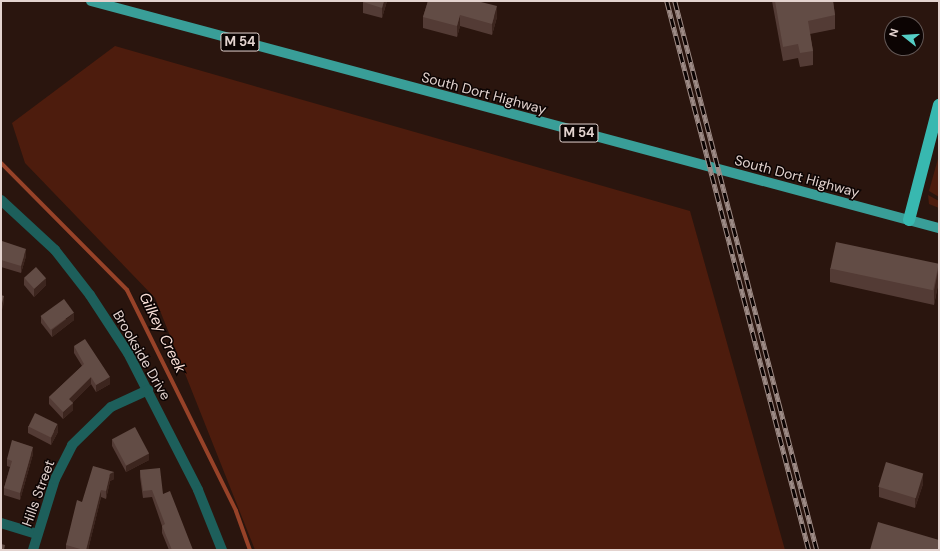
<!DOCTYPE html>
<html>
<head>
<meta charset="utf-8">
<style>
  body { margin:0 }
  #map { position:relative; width:940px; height:551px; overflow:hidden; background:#2a150e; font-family:"DM Sans",sans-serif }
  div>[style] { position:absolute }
  .green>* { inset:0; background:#4d1c0d }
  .stream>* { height:4px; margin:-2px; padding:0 2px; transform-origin:2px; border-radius:2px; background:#974228 }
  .minor>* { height:10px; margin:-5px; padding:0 5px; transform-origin:5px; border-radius:5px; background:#1d5f5b }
  .primary>* { height:10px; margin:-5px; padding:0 5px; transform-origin:5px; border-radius:5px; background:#399e98 }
  .motorway>* { height:12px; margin:-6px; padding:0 6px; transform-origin:6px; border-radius:6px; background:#38b8b0 }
  .rail>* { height:4.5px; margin-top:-2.25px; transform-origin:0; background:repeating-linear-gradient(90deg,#0c0403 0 9px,#9d8b86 0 18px); box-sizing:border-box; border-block:1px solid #9d8b86 }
  .wall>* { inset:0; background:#533b35 }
  .shaded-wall>* { inset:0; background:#3c251e }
  .building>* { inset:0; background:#624c45; transform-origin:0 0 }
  span { translate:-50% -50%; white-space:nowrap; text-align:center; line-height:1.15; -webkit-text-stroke:3px #0c0403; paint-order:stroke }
  .shield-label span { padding:1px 3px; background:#0c0403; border:1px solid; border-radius:3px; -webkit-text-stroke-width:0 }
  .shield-label { font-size:13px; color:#e3d3cf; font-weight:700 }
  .street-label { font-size:14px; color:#e3d3cf }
  .water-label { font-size:15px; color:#f8ded6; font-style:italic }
  .frame { position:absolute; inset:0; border:2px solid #e3d3cf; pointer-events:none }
  .north { position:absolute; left:884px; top:16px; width:40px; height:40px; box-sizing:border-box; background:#0c0403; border:1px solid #625755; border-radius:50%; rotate:287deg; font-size:11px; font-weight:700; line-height:16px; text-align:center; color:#e3d3cf }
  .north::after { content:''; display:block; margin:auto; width:14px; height:18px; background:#55cec6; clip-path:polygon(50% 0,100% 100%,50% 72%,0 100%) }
</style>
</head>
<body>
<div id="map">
  <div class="green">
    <i style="clip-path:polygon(115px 46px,690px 211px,785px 550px,255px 550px,155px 298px,25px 163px,12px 123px)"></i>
    <i style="clip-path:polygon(939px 155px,939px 197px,929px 191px)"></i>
    <i style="clip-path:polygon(928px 195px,939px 201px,939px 208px,929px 204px)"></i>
  </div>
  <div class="stream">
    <i style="left:1px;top:163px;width:179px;rotate:45.2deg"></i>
    <i style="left:127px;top:290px;width:246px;rotate:63.7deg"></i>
    <i style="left:236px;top:511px;width:41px;rotate:70.3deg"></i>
  </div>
  <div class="minor">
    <i style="left:1px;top:200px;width:74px;rotate:42.8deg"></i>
    <i style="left:55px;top:250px;width:57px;rotate:52.1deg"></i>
    <i style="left:90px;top:295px;width:69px;rotate:56.8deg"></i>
    <i style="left:128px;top:353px;width:154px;rotate:62.9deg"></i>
    <i style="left:198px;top:490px;width:65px;rotate:68.2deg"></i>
    <i style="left:1px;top:523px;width:38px;rotate:17deg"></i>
    <i style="left:33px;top:550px;width:74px;rotate:-72.8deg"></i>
    <i style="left:55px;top:479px;width:38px;rotate:-63deg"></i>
    <i style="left:72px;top:445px;width:54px;rotate:-44.3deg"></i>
    <i style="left:111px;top:407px;width:41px;rotate:-24.7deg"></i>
  </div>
  <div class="primary">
    <i style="left:91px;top:1px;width:878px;rotate:14.99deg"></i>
  </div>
  <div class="motorway">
    <i style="left:909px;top:220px;width:119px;rotate:-75.4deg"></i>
  </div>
  <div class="rail">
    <i style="left:667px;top:1px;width:567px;rotate:75.5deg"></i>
    <i style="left:675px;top:1px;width:567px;rotate:75.5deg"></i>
  </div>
  <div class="wall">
    <i style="clip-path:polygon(387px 1px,382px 18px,363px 13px,363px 2px)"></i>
    <i style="clip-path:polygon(428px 1px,497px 17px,492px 35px,460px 26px,457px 37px,423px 28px,423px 17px)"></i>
    <i style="clip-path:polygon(772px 1px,833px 1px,835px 15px,835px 29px,810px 34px,813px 51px,813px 65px,800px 67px,798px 58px,783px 61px)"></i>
    <i style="clip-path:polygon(1px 243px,26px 256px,21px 273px,1px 267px)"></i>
    <i style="clip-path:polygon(939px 264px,939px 280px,934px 305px,830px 282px,830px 268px)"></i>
    <i style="clip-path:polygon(24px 278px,46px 285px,34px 297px,24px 285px)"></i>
    <i style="clip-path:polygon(41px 316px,74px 320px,52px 337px,41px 323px)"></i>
    <i style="clip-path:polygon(74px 346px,110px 384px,96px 392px,91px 384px,73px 402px,73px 410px,63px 419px,49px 404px,49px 397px,82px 366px,74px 353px)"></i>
    <i style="clip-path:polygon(28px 426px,58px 432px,51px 445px,28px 433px)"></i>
    <i style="clip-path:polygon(112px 439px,149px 460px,126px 472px,112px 446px)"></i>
    <i style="clip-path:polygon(33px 454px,20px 500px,4px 495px,4px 488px,10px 467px,7px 466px,7px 459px)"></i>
    <i style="clip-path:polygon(140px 470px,163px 494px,193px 550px,169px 550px,162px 533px,162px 526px,152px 497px,143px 498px,140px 477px)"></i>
    <i style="clip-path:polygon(114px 472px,114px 479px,110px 481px,106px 499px,101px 497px,88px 550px,66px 550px,66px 545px,82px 502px)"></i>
    <i style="clip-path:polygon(923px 484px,915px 508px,879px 497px,879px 487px)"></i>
  </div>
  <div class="shaded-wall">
    <i style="clip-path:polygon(384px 1px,387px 1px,382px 18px,382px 8px)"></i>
    <i style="clip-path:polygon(497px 6px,497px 17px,492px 35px,492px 24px)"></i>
    <i style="clip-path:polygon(460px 15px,460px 26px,457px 37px,457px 26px)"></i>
    <i style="clip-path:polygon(26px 249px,26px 256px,21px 273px,21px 266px)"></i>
    <i style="clip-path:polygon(939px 266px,939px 280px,934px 305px,934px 291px)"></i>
    <i style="clip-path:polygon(46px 278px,46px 285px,34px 297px,34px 289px)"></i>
    <i style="clip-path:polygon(4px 296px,4px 303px,1px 314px,1px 307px)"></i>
    <i style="clip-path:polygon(74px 313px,74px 320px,52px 337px,52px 330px)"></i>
    <i style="clip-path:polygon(91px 377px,91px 384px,69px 406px,69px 399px)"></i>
    <i style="clip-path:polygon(110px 377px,110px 384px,96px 392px,96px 385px)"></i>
    <i style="clip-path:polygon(73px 403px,73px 410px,63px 419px,63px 412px)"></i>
    <i style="clip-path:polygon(58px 424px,58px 432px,51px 445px,51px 438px)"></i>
    <i style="clip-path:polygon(33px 447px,33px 454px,20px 500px,20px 493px)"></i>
    <i style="clip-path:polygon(149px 453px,149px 460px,126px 472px,126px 465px)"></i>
    <i style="clip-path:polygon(114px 472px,114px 479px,110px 481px,106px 499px,106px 491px,110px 474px)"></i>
    <i style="clip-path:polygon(923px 473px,923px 484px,915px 508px,915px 498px)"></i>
    <i style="clip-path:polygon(101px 490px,101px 497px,88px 550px,86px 550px)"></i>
  </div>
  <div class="building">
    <i style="clip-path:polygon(363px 1px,384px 1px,382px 8px,363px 2px)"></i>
    <i style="clip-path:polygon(428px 1px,477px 1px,497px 6px,492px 24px,460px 15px,457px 26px,423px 17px)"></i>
    <i style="clip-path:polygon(775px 1px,833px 1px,835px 15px,808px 21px,813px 51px,800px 53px,798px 44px,783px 47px)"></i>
    <i style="clip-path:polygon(2px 241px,26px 249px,21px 266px,1px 260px)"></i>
    <i style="left:836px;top:242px;width:105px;height:27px;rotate:12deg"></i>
    <i style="left:36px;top:267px;width:15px;height:16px;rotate:48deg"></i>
    <i style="clip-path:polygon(1px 295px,4px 296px,1px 307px)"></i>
    <i style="left:64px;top:299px;width:17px;height:29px;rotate:54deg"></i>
    <i style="clip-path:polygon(85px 339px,110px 377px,96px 385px,91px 377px,69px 399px,73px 403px,63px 412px,49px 397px,84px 364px,74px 346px)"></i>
    <i style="left:35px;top:413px;width:25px;height:15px;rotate:26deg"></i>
    <i style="left:135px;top:427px;width:30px;height:26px;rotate:62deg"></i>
    <i style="clip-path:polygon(12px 440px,33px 447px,20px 493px,4px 488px,12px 461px,7px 459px)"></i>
    <i style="left:886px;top:462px;width:39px;height:26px;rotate:17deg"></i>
    <i style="clip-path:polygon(93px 466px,114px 472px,110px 474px,106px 491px,101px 490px,86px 550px,84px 550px,66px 545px,77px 500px,82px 502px)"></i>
    <i style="clip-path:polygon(160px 468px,163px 494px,170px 491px,193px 550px,172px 550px,162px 526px,165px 524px,152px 490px,143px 491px,140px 470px)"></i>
    <i style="clip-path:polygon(878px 522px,939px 540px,939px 550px,870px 550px)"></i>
    <i style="clip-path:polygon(1px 544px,5px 545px,4px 550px,1px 550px)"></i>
  </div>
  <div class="shield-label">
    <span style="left:240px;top:42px">M 54</span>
    <span style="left:579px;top:133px">M 54</span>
  </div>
  <div class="street-label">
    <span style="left:484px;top:93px;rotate:15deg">South Dort Highway</span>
    <span style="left:797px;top:176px;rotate:15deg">South Dort Highway</span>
    <span style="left:142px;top:355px;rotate:60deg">Brookside Drive</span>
    <span style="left:38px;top:493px;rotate:-70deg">Hills Street</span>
  </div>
  <div class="water-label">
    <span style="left:162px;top:333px;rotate:64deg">Gilkey Creek</span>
  </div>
  <div class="frame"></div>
  <div class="north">N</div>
</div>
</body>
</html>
